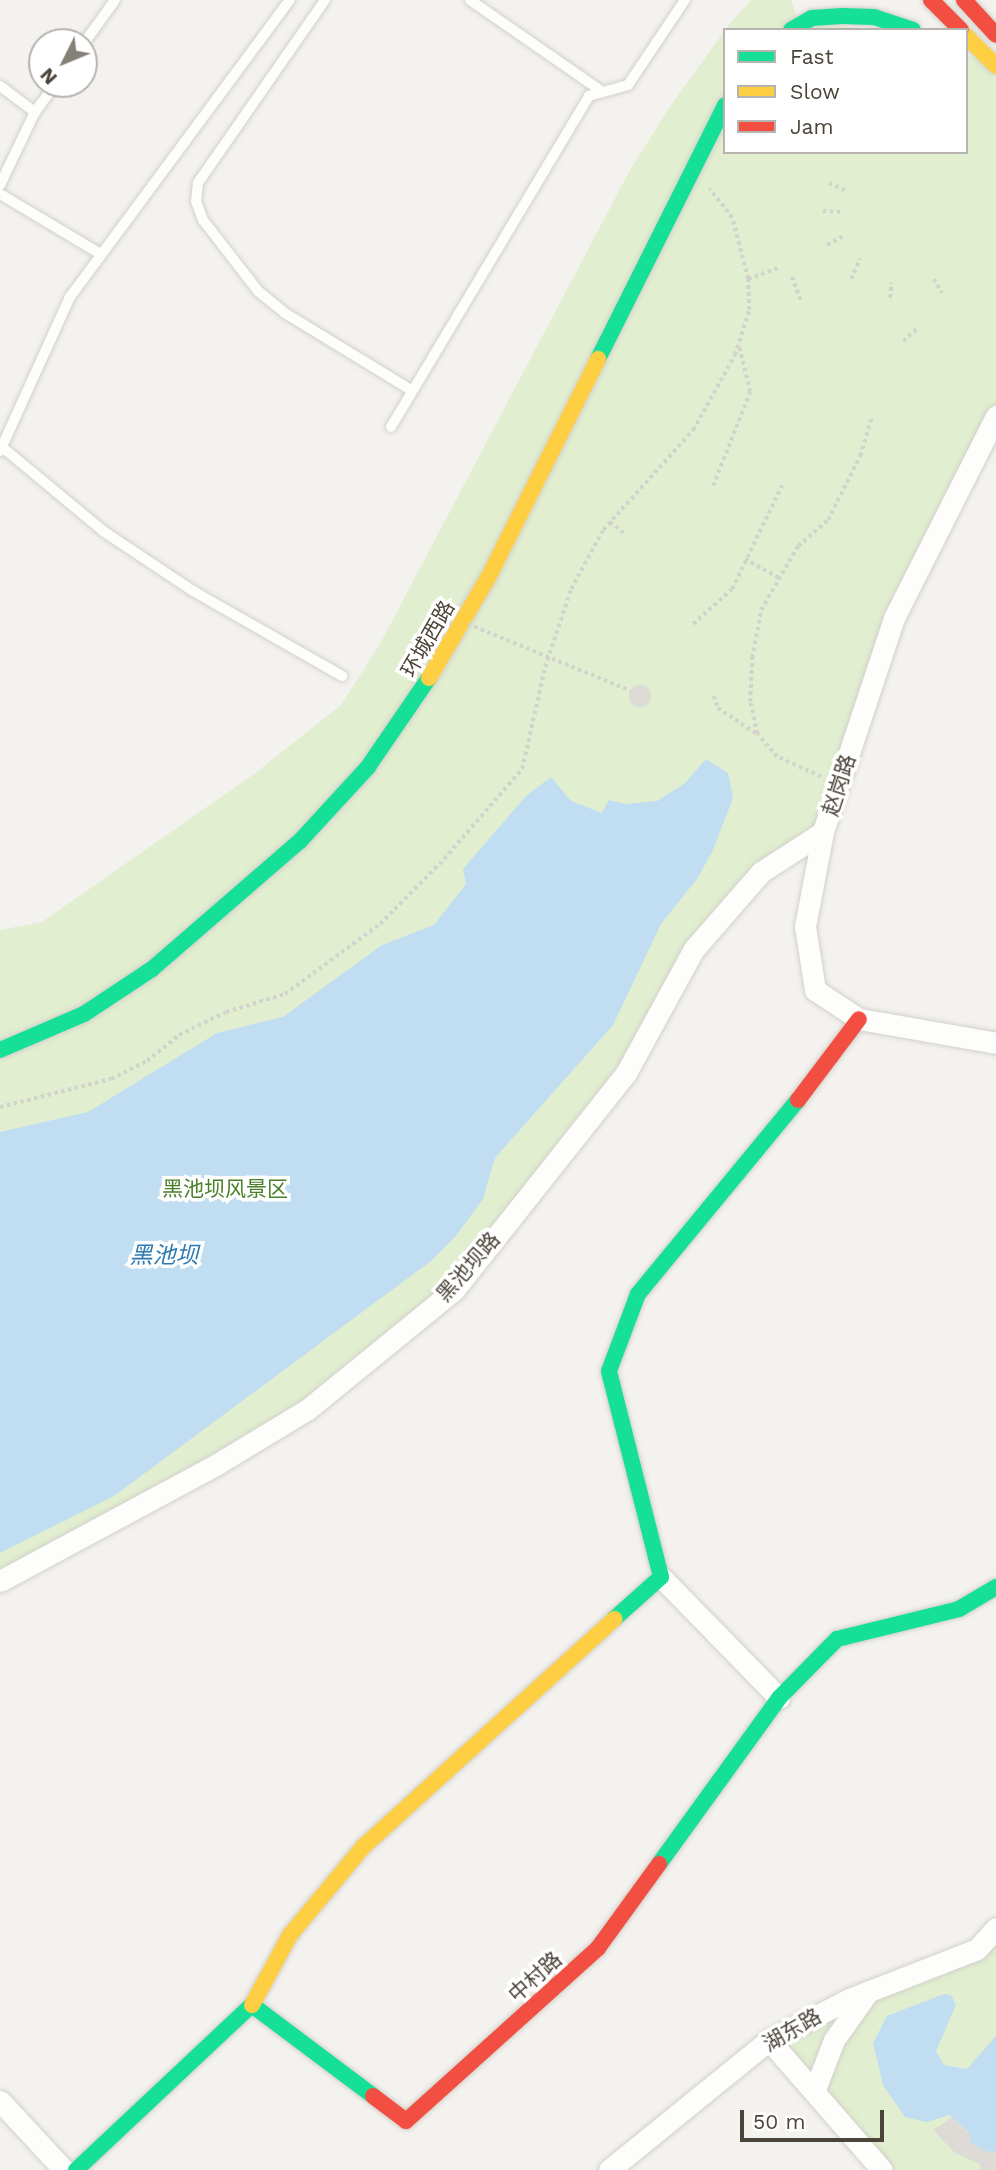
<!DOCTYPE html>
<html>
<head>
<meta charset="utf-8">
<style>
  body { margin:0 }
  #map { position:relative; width:996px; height:2170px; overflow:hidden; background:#f4f2ee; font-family:"Work Sans","Noto Sans SC",sans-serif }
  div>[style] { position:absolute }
  .green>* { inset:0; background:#e1eecf }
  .water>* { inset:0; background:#c0ddf1 }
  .building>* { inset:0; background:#dedbd6 }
  .round { border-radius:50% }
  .path>* { height:3.5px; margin-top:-1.75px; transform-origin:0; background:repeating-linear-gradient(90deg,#d3d2cc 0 3.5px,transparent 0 7px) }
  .roads { filter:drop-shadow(0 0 2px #d2d0cb) drop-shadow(0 0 2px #d2d0cb) }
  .lane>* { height:10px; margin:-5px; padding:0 5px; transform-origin:5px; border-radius:5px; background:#fdfdfc }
  .street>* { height:21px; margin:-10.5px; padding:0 10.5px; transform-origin:10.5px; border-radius:10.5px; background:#fdfdfc }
  .fast>* { height:16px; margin:-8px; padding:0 8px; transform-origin:8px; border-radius:8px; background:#16e098 }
  .slow>* { height:16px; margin:-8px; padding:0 8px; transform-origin:8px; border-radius:8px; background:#ffcf43 }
  .jam>* { height:16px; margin:-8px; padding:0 8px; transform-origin:8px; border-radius:8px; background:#f24e42 }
  .path-bridge>* { height:3.5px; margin-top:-1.75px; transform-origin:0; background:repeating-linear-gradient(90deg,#d3d2cc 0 3.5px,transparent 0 7px) }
  span { translate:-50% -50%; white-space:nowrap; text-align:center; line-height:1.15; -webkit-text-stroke:7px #fff; paint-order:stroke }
  .street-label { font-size:21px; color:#4b4439 }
  .park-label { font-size:21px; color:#4a7f2a }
  .water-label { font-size:23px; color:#2e7ab2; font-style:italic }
  .legend { position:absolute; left:723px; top:28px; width:245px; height:126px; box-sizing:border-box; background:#fff; border:2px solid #b7b4b0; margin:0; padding:9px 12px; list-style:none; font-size:21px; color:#4b4439 }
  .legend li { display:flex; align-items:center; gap:14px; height:35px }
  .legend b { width:35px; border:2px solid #b7b4b0 }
  .north { position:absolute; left:28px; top:28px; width:70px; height:70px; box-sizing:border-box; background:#fff; border:2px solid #b7b4b0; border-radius:50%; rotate:227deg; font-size:19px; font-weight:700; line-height:28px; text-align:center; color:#4b4439 }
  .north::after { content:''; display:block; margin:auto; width:24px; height:32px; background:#868178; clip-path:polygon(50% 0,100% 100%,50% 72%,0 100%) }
  .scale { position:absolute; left:740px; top:2110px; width:144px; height:32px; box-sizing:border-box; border:4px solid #4b4439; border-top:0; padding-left:9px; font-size:21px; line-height:24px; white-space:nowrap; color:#4b4439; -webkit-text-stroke:5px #fff; paint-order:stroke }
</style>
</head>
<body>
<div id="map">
  <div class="green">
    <i style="clip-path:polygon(751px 0,791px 0,799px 25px,913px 30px,725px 30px,725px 152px,966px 152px,966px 54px,996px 68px,996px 416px,894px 618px,823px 832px,761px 872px,694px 949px,626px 1073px,454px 1290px,308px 1409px,0 1581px,0 930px,42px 922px,254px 774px,341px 705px,380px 644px,630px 170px,669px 108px,728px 26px)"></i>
    <i style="clip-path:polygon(996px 1928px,996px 2170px,882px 2170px,769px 2040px,920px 1974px)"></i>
  </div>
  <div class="water">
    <i style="clip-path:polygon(706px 759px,728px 773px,733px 798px,713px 850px,697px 879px,661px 924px,613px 1025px,495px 1158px,483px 1199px,455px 1237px,431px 1261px,114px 1496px,0 1553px,0 1132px,88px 1112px,217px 1033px,283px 1017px,382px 945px,434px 925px,466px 884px,463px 869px,526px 796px,551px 777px,571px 801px,602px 813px,609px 800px,626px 804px,657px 801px,684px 784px)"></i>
    <i style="clip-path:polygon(944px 1994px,951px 1995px,956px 2005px,936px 2051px,944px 2065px,967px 2069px,996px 2036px,996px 2151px,987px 2152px,971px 2143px,968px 2132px,949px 2115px,927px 2122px,905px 2117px,883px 2085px,873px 2043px,887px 2016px)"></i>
  </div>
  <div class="building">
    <i class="round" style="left:629px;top:685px;width:22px;height:22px"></i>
    <i style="clip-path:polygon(952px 2117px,968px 2133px,971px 2143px,987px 2152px,996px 2151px,996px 2170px,981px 2170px,980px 2164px,955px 2153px,933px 2130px)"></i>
  </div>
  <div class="path">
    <i style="left:829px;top:183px;width:20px;rotate:24deg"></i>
    <i style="left:823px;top:211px;width:19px;rotate:3deg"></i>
    <i style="left:827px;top:245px;width:18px;rotate:-29deg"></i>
    <i style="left:792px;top:277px;width:25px;rotate:69deg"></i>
    <i style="left:748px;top:279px;width:33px;rotate:-20deg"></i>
    <i style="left:851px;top:279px;width:22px;rotate:-66deg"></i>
    <i style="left:934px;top:279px;width:16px;rotate:60deg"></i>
    <i style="left:890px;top:298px;width:15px;rotate:-86deg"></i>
    <i style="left:903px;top:341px;width:21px;rotate:-41deg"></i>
    <i style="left:713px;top:486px;width:101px;rotate:-68.5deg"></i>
    <i style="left:750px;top:392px;width:46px;rotate:-103.7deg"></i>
    <i style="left:610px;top:522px;width:18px;rotate:38deg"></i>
    <i style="left:745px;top:559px;width:39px;rotate:29deg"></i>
    <i style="left:693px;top:624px;width:52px;rotate:-41.9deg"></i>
    <i style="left:732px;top:589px;width:115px;rotate:-64.3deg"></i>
    <i style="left:714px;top:696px;width:13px;rotate:72deg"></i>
    <i style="left:718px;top:708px;width:47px;rotate:33.7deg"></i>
    <i style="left:821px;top:777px;width:48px;rotate:-155.6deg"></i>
    <i style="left:777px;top:757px;width:30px;rotate:-131deg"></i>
    <i style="left:757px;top:734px;width:33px;rotate:-102deg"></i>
    <i style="left:750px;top:702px;width:44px;rotate:-87.4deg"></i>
    <i style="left:752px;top:658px;width:49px;rotate:-79.4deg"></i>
    <i style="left:761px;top:610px;width:74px;rotate:-60deg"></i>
    <i style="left:798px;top:546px;width:40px;rotate:-41deg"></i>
    <i style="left:828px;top:520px;width:72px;rotate:-63.4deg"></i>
    <i style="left:860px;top:456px;width:42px;rotate:-73.3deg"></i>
    <i style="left:0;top:1107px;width:114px;rotate:-14.2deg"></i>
    <i style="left:111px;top:1079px;width:40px;rotate:-26.6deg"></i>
    <i style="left:147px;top:1061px;width:41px;rotate:-39.1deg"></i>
    <i style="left:179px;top:1035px;width:52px;rotate:-26.1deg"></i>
    <i style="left:226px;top:1012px;width:62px;rotate:-17deg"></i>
    <i style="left:285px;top:994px;width:118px;rotate:-36.4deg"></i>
    <i style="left:380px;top:924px;width:91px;rotate:-45.4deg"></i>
    <i style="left:444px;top:859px;width:119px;rotate:-49.1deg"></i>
    <i style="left:522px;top:769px;width:105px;rotate:-77.3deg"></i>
    <i style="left:545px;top:667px;width:82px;rotate:-71.6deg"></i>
    <i style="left:571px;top:589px;width:67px;rotate:-61.5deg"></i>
    <i style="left:603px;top:530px;width:135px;rotate:-48deg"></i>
    <i style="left:693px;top:430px;width:86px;rotate:-60.8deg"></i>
    <i style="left:735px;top:355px;width:47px;rotate:-72.7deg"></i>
    <i style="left:749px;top:310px;width:31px;rotate:-92deg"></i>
    <i style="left:748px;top:279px;width:63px;rotate:-104.7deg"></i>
    <i style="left:732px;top:218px;width:37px;rotate:-128deg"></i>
  </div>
  <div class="roads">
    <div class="lane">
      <i style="left:325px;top:0;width:223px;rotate:124.8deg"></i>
      <i style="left:198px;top:183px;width:18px;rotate:96deg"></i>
      <i style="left:196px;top:201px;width:20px;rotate:70deg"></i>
      <i style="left:203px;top:220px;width:90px;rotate:52.2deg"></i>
      <i style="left:258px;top:291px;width:35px;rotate:39deg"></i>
      <i style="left:285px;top:313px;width:148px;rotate:31.4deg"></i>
      <i style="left:470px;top:0;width:158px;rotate:34.7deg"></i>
      <i style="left:84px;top:43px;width:53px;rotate:-54.2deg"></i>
      <i style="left:0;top:86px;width:44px;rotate:36.6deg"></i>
      <i style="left:0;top:185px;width:81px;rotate:-64.4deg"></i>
      <i style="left:35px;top:112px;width:34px;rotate:-54deg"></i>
      <i style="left:0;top:194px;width:115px;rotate:30.8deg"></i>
      <i style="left:391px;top:427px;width:386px;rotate:-59.1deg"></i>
      <i style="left:589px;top:96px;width:41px;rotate:-15.8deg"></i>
      <i style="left:628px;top:85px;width:102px;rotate:-56.2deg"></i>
      <i style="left:2px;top:447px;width:131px;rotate:39.7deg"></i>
      <i style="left:103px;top:531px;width:108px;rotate:33.7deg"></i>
      <i style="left:193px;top:591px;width:172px;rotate:29.7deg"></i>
      <i style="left:0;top:451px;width:169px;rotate:-65.6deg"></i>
      <i style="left:70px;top:297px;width:370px;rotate:-53.5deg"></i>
    </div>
    <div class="street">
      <i style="left:996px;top:416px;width:226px;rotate:116.8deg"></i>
      <i style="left:894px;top:618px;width:225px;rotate:108.4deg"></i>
      <i style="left:823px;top:832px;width:96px;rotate:100.8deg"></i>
      <i style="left:805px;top:926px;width:65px;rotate:81.1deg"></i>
      <i style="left:815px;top:990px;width:53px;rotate:33.4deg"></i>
      <i style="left:859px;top:1019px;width:139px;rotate:9.9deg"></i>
      <i style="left:661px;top:1577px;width:169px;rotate:45.7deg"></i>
      <i style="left:0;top:1581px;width:247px;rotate:-28.3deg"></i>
      <i style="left:217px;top:1464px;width:106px;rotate:-31.1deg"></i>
      <i style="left:308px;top:1409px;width:188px;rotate:-39.2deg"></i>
      <i style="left:454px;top:1290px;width:277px;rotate:-51.6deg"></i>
      <i style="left:626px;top:1073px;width:141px;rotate:-61.3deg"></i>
      <i style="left:694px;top:949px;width:102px;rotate:-49deg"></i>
      <i style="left:761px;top:872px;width:74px;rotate:-32.8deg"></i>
      <i style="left:769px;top:2040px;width:172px;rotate:49deg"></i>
      <i style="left:814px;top:2092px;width:56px;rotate:-69deg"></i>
      <i style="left:834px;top:2040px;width:59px;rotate:-54.7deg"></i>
      <i style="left:0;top:2101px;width:94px;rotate:47.2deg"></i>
      <i style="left:609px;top:2170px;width:206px;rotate:-39.1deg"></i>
      <i style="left:769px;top:2040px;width:90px;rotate:-27.1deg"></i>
      <i style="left:849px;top:1999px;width:137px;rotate:-21.3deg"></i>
      <i style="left:977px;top:1949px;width:28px;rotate:-48deg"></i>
    </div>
    <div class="fast">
      <i style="left:791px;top:30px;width:24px;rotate:-30deg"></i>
      <i style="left:812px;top:18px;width:30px;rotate:-4deg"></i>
      <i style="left:842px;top:16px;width:32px;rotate:2deg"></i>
      <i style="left:874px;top:17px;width:41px;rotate:18.4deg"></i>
      <i style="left:598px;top:359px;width:284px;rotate:-63.4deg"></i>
      <i style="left:0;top:1050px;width:91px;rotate:-23.2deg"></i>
      <i style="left:84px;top:1014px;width:82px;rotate:-33.5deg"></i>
      <i style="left:152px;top:969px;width:196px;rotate:-40.9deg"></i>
      <i style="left:300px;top:841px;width:100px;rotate:-47.4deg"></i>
      <i style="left:368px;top:767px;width:108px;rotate:-55.6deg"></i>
      <i style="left:614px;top:1619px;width:63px;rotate:-41.8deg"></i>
      <i style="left:661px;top:1577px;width:212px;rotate:-104.2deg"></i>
      <i style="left:609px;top:1371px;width:82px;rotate:-69.4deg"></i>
      <i style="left:638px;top:1294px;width:251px;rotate:-50.5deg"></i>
      <i style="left:659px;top:1864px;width:205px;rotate:-54.1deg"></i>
      <i style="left:779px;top:1698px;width:83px;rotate:-45.5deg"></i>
      <i style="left:837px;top:1639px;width:126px;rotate:-13.8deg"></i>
      <i style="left:959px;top:1609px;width:43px;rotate:-30.7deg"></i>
      <i style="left:76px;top:2170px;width:241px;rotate:-43.2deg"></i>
      <i style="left:252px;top:2005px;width:151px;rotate:36.9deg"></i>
    </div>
    <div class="slow">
      <i style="left:966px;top:36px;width:42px;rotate:45deg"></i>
      <i style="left:429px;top:678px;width:118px;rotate:-59.5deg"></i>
      <i style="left:489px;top:576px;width:243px;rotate:-63.3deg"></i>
      <i style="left:252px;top:2005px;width:80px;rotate:-61.5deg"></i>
      <i style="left:290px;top:1935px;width:116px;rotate:-50.3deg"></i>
      <i style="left:364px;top:1846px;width:338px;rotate:-42.2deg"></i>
    </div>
    <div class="jam">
      <i style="left:931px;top:0;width:42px;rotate:45deg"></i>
      <i style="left:964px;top:0;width:47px;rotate:47.6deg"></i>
      <i style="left:798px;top:1100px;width:101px;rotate:-53deg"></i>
      <i style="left:373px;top:2096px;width:41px;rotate:37.1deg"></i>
      <i style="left:406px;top:2121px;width:258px;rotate:-42deg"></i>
      <i style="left:598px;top:1948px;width:104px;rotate:-54deg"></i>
    </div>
  </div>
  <div class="path-bridge">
    <i style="left:468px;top:624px;width:176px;rotate:22.3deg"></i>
  </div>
  <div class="street-label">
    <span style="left:428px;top:639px;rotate:-60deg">环城西路</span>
    <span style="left:839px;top:785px;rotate:-72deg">赵岗路</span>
    <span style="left:468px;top:1267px;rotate:-49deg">黑池坝路</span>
    <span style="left:535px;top:1977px;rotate:-42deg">中村路</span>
    <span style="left:792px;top:2030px;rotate:-30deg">湖东路</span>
  </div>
  <div class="park-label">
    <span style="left:225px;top:1189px">黑池坝风景区</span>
  </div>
  <div class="water-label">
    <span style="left:164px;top:1256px">黑池坝</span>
  </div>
  <ul class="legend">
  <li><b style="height:9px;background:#16e098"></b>Fast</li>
  <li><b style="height:9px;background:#ffcf43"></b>Slow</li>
  <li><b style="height:9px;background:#f24e42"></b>Jam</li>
  </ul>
  <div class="north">N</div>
  <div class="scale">50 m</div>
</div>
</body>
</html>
